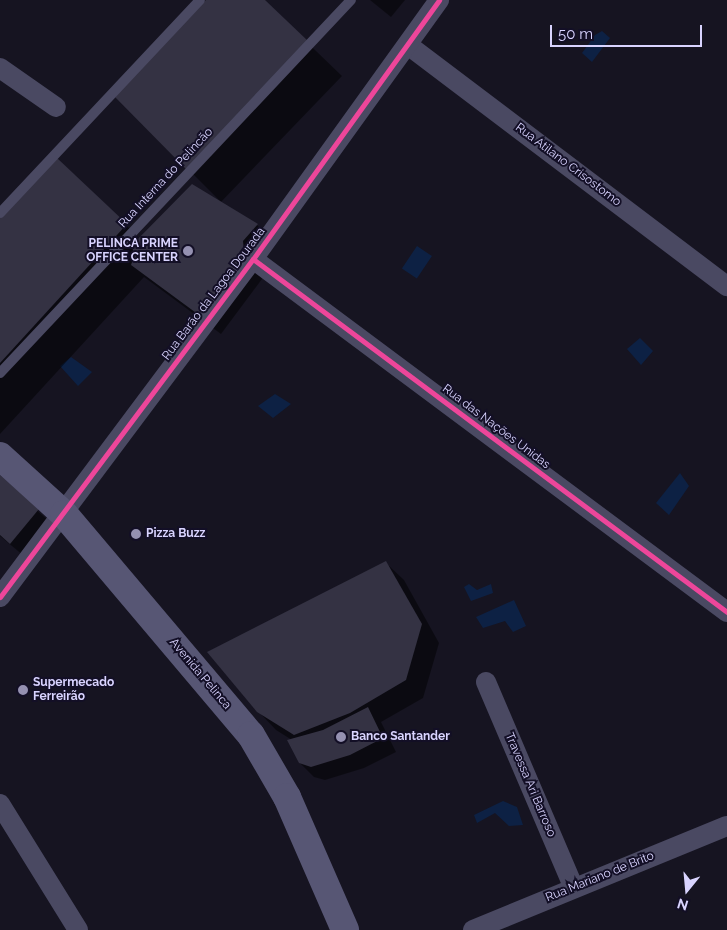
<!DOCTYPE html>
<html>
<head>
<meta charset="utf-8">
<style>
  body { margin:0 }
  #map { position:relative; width:727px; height:930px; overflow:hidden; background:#161421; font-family:Raleway,sans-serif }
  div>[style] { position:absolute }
  .water>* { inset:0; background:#0d2144; transform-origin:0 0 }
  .shadow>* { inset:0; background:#0007 }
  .building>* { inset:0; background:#343243 }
  .service>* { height:10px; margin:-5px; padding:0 5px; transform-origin:5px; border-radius:5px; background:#4a4962 }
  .minor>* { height:20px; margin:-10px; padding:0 10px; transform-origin:10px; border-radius:10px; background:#4a4962 }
  .secondary>* { height:28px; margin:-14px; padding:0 14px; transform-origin:14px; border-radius:14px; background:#575674 }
  .cycleway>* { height:5px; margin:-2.5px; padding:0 2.5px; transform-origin:2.5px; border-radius:2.5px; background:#ed469a }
  .dots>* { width:14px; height:14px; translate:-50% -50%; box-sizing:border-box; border:2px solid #130f26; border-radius:50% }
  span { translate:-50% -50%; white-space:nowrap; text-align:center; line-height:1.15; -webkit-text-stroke:4px #130f26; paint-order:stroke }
  .street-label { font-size:12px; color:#d9d4ff }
  .poi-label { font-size:12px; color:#d9d4ff; font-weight:700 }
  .right { translate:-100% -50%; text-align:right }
  .left { translate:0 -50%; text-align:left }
  .north { position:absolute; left:662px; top:865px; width:50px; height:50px; -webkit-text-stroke:4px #130f26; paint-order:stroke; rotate:197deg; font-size:14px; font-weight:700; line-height:20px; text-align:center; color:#d9d4ff }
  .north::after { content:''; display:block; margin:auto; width:18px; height:22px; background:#d9d4ff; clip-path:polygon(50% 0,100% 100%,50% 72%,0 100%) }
  .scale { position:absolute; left:550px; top:25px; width:152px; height:22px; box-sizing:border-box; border:2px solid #d9d4ff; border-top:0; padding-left:6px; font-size:15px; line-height:18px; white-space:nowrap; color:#d9d4ff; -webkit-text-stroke:4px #130f26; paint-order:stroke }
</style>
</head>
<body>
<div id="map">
  <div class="water">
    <i style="clip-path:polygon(602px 31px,610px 38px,592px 62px,582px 53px,595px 35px)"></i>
    <i style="left:417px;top:246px;width:18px;height:27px;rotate:34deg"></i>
    <i style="clip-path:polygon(640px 338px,653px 351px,641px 365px,627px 349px)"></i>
    <i style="clip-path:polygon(71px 357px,92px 372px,78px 386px,60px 366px)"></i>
    <i style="clip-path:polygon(275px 394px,291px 404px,273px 418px,258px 406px)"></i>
    <i style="clip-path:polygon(680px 473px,689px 486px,669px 515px,656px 503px)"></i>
    <i style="clip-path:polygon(469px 584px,477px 590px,491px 584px,493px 593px,471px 601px,464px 587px)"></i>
    <i style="clip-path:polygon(514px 600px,526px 626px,513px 632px,505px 621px,483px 628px,476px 617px)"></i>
    <i style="clip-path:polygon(503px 801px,517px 807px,523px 825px,509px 826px,495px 813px,477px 823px,474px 815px)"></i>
  </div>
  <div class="shadow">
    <i style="clip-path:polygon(208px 0,263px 0,342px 76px,220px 203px,257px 225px,274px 243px,260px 259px,262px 279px,221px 334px,144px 277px,0 434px,0 220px,126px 225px,140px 239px,221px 202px,114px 95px)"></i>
    <i style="clip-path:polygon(370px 0,405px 0,391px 17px)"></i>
    <i style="clip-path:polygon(0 477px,52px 524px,24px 556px,0 536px)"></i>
    <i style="clip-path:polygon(386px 563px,404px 580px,439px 643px,423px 698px,381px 722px,396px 752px,364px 768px,325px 780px,314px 777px,300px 763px,292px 740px,276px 730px,258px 711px)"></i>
  </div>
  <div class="building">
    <i style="clip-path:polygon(206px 0,265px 0,308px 41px,186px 169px,113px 95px)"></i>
    <i style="clip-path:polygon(57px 158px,127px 224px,0 363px,0 218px)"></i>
    <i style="clip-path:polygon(192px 184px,258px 224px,243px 241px,245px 261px,203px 318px,131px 265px,134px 256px,132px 245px)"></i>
    <i style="clip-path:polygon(0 475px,39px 509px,10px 544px,0 535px)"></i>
    <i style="clip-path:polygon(386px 561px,422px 624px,406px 680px,350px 713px,294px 735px,257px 712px,207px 652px)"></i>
    <i style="clip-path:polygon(368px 707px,383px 738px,350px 755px,311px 767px,299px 763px,287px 740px,323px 730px)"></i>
  </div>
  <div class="service">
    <i style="left:0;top:213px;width:292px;rotate:-46.8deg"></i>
    <i style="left:0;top:373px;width:512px;rotate:-46.74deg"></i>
  </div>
  <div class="minor">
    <i style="left:408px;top:45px;width:400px;rotate:37.1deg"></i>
    <i style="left:0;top:68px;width:68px;rotate:34.9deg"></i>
    <i style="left:253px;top:259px;width:591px;rotate:36.68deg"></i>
    <i style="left:0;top:597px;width:422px;rotate:-53.2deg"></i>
    <i style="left:253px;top:259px;width:319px;rotate:-54.3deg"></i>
    <i style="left:486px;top:682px;width:224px;rotate:66.9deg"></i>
    <i style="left:0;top:804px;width:148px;rotate:58.2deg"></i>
    <i style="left:473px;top:930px;width:274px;rotate:-22.3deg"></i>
  </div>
  <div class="secondary">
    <i style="left:0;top:456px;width:86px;rotate:42.2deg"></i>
    <i style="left:64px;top:514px;width:289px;rotate:49.8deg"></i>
    <i style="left:251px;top:735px;width:72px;rotate:59.9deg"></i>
    <i style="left:287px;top:797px;width:145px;rotate:66.4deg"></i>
  </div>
  <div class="cycleway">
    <i style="left:253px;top:259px;width:591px;rotate:36.68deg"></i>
    <i style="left:0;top:597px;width:422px;rotate:-53.2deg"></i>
    <i style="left:253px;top:259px;width:319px;rotate:-54.3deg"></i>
  </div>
  <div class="dots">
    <i style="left:188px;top:251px;background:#9591b1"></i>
    <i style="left:136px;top:534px;background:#9591b1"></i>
    <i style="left:23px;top:690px;background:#9591b1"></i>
    <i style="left:341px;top:737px;background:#9591b1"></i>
  </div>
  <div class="street-label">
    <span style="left:568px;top:165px;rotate:37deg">Rua Atilano Crisostomo</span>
    <span style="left:166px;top:178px;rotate:-47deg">Rua Interna do Pelincão</span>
    <span style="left:214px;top:294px;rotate:-53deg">Rua Barão da Lagoa Dourada</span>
    <span style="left:496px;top:427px;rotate:37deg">Rua das Nações Unidas</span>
    <span style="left:200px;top:674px;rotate:50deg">Avenida Pelinca</span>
    <span style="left:530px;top:785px;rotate:67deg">Travessa Ari Barroso</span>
    <span style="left:600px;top:877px;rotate:-22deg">Rua Mariano de Brito</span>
  </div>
  <div class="poi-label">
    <span class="right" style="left:178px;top:251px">PELINCA PRIME<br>OFFICE CENTER</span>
    <span class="left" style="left:146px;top:534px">Pizza Buzz</span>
    <span class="left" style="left:33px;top:690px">Supermecado<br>Ferreirão</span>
    <span class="left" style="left:351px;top:737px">Banco Santander</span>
  </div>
  <div class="north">N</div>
  <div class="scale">50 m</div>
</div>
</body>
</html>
